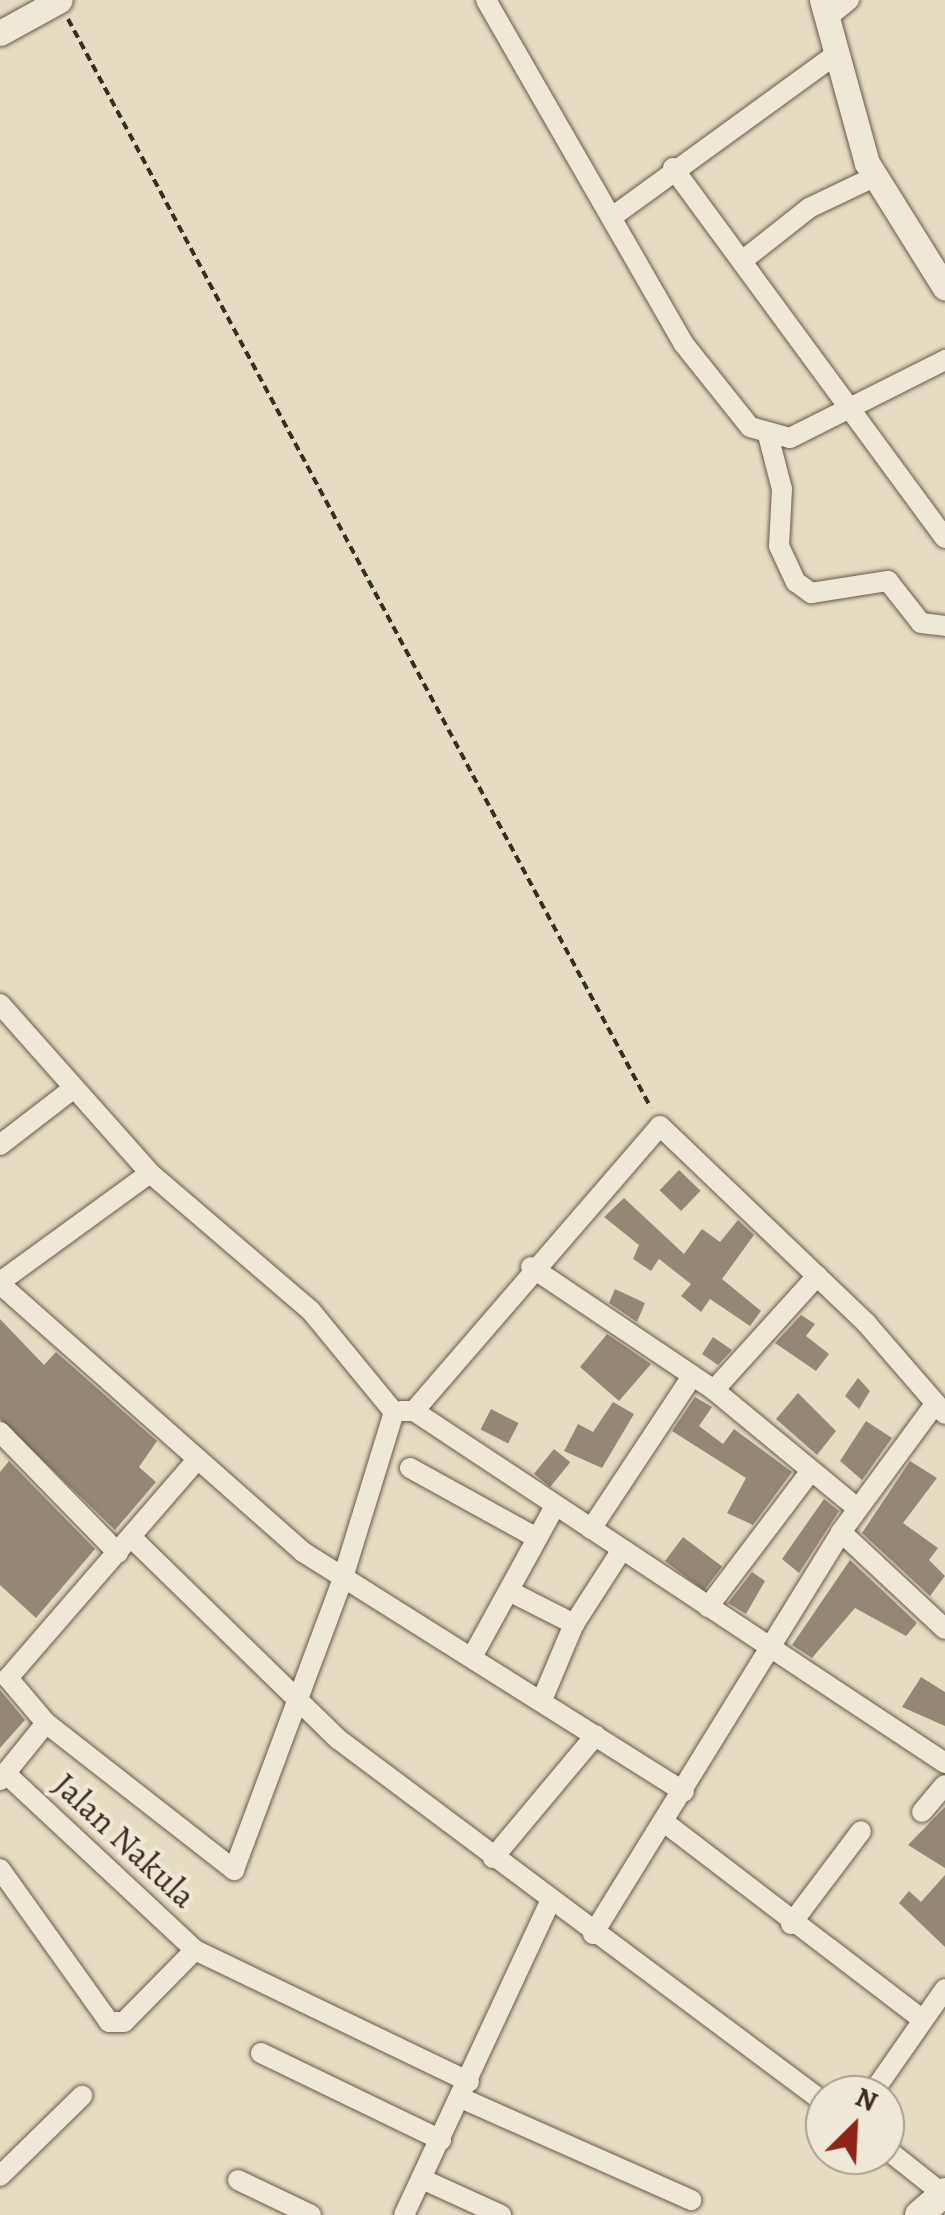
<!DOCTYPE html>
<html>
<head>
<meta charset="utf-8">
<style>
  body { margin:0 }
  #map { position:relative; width:945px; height:2215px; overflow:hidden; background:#e5ddc2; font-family:Alegreya,serif }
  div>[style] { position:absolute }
  .building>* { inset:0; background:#958775; transform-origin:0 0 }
  .path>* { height:4px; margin-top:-2px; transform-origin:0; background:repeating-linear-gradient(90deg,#3e2a21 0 8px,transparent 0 13px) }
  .roads { filter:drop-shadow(0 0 2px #685749) drop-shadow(0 0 2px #685749) }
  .minor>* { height:20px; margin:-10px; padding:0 10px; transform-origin:10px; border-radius:10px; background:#eee9d7 }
  .tertiary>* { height:25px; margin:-12.5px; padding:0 12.5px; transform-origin:12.5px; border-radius:12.5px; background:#eee9d7 }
  .secondary>* { height:28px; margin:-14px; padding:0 14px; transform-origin:14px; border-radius:14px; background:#eee9d7 }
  span { translate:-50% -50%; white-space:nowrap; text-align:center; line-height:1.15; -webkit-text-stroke:8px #eee9d7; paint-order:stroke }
  .street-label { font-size:35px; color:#3e2a21 }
  .north { position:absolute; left:805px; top:2075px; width:100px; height:100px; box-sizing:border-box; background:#eee9d7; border:2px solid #a89d8e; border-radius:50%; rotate:24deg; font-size:28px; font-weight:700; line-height:40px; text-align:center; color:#3e2a21 }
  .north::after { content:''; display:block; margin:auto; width:35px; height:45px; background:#8f2418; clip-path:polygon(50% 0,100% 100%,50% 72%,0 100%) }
</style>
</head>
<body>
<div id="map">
  <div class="building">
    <i style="left:679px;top:1170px;width:30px;height:28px;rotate:44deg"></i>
    <i style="clip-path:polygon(624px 1198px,684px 1254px,702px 1229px,720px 1242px,738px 1220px,754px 1235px,722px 1279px,761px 1311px,750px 1326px,710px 1299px,701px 1312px,681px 1296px,691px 1284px,659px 1259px,651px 1271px,633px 1259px,639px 1245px,604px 1217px)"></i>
    <i style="clip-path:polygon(615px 1289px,645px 1303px,637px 1322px,609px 1303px)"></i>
    <i style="clip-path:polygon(801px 1315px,815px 1324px,806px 1336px,829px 1354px,816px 1371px,775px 1343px)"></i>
    <i style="clip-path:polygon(0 1319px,44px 1365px,56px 1352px,157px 1441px,139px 1467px,156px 1482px,115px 1530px,0 1419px)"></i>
    <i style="clip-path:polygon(607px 1334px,651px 1364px,619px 1401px,580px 1367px)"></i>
    <i style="clip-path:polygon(713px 1337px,732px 1350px,718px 1365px,702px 1354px)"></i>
    <i style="clip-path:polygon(858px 1378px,870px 1391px,859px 1409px,845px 1396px)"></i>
    <i style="clip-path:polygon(798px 1393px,836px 1431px,817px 1455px,776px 1419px)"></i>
    <i style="clip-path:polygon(695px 1397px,712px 1407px,699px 1426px,723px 1444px,734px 1429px,792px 1472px,753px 1525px,727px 1513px,746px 1478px,672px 1431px)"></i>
    <i style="clip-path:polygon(613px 1402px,634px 1414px,602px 1468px,564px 1451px,578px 1424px,593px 1432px)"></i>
    <i style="left:491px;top:1409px;width:31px;height:23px;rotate:27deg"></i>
    <i style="clip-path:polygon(866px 1421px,892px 1438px,862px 1480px,840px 1461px)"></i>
    <i style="left:554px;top:1449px;width:21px;height:32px;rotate:39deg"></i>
    <i style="clip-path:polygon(9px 1461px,95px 1549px,36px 1618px,0 1585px,0 1472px)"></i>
    <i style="clip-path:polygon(910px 1461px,937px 1478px,903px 1523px,938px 1548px,929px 1560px,945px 1576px,930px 1596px,862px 1533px)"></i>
    <i style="clip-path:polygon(824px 1499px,839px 1511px,799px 1573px,782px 1559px)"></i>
    <i style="left:683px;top:1537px;width:49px;height:30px;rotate:37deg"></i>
    <i style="clip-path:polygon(850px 1560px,917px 1623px,906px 1636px,855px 1608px,812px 1658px,792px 1645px)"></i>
    <i style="clip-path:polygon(752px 1572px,765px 1581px,746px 1614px,728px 1603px)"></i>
    <i style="clip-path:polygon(921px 1677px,945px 1692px,945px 1726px,902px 1707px)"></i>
    <i style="clip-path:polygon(0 1690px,25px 1720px,0 1748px)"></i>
    <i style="clip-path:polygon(945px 1807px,945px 1868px,908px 1845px)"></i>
    <i style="clip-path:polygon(945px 1875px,945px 1947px,899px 1903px,909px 1891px,921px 1902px)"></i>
  </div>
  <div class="path">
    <i style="left:68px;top:19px;width:1235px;rotate:61.84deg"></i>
  </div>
  <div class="roads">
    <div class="minor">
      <i style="left:486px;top:0;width:396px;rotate:60.1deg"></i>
      <i style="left:683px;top:343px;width:107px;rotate:51.4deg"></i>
      <i style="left:750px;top:427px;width:41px;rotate:15.4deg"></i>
      <i style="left:790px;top:438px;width:174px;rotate:-26.7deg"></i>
      <i style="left:829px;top:16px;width:26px;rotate:-39deg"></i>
      <i style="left:673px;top:168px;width:459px;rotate:53.7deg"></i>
      <i style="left:612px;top:217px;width:272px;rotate:-36deg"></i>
      <i style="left:742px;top:261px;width:85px;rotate:-38.3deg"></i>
      <i style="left:809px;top:208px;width:72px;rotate:-25.5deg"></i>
      <i style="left:768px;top:435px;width:56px;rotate:75.5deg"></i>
      <i style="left:782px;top:489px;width:57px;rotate:93deg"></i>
      <i style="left:779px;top:546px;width:40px;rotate:65deg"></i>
      <i style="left:796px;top:582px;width:19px;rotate:36deg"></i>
      <i style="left:811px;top:593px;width:78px;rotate:-8.9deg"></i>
      <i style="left:888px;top:581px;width:53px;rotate:51.8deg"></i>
      <i style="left:921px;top:623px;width:24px;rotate:7deg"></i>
      <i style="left:0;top:1004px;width:226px;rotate:48.4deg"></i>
      <i style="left:150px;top:1173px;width:212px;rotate:40.6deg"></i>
      <i style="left:311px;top:1311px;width:131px;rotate:50.6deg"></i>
      <i style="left:0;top:1145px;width:93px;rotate:-37.6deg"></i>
      <i style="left:531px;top:1267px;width:220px;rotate:33.9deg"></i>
      <i style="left:714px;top:1390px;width:185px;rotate:39.5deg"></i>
      <i style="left:0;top:1282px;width:185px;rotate:-36deg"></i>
      <i style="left:0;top:1284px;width:405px;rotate:41.5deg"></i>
      <i style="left:303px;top:1552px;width:450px;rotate:32.2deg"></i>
      <i style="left:714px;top:1390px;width:154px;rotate:-47.9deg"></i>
      <i style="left:401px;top:1411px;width:13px"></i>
      <i style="left:414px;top:1411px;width:637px;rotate:33.54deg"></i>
      <i style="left:414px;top:1411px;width:376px;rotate:-49.2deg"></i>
      <i style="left:660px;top:1126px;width:286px;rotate:43.7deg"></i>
      <i style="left:867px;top:1324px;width:119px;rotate:49.1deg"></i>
      <i style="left:0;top:1432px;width:169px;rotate:45.7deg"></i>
      <i style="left:410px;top:1468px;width:145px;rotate:28.9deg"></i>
      <i style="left:591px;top:1529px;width:178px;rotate:-56.5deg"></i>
      <i style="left:841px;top:1532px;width:142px;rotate:43deg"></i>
      <i style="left:133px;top:1539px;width:286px;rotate:44.3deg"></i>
      <i style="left:338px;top:1739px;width:608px;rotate:36.78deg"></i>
      <i style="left:511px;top:1592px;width:71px;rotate:26.9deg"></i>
      <i style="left:708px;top:1607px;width:169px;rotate:-52.9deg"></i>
      <i style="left:472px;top:1657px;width:172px;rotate:-61.2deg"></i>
      <i style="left:542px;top:1700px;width:82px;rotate:-67.2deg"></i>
      <i style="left:574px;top:1624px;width:87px;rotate:-57.2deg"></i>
      <i style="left:46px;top:1723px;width:239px;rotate:38deg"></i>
      <i style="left:234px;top:1870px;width:309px;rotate:-69.5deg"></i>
      <i style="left:342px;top:1581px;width:177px;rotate:-72.9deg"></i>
      <i style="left:0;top:1780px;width:73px;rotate:-51.1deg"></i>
      <i style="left:46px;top:1723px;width:59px;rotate:-130.2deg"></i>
      <i style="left:8px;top:1678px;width:289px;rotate:-49.1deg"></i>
      <i style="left:922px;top:1812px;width:35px;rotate:-50deg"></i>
      <i style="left:664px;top:1822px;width:325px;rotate:37.4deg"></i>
      <i style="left:493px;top:1858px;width:160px;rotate:-50.1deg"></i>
      <i style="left:0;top:1869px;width:188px;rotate:54.5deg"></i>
      <i style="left:109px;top:2022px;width:15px"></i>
      <i style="left:124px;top:2022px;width:101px;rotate:-45.4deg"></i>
      <i style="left:195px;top:1950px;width:258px;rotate:-137deg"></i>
      <i style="left:791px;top:1924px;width:116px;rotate:-53deg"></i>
      <i style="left:593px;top:1934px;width:472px;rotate:-58.3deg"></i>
      <i style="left:841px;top:1532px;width:159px;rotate:-53.7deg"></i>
      <i style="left:195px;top:1950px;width:304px;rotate:25.7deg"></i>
      <i style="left:261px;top:2053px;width:200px;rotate:25.8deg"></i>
      <i style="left:871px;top:2095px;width:129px;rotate:-55.1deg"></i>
      <i style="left:461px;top:2098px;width:252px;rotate:23.9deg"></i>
      <i style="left:885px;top:2148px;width:74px;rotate:38.4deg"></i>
      <i style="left:0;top:2176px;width:115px;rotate:-44.3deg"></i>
      <i style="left:422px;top:2179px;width:87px;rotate:24.5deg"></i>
      <i style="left:238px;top:2180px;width:81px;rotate:25.6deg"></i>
      <i style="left:404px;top:2215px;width:345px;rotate:-65deg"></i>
    </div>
    <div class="tertiary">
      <i style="left:822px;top:0;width:169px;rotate:74.6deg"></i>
      <i style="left:867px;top:163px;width:147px;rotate:58deg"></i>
      <i style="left:0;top:33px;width:68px;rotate:-28.8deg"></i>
    </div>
    <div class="secondary">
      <i style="left:919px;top:2215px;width:35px;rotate:-41deg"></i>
    </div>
  </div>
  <div class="street-label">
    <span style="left:125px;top:1840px;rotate:43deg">Jalan Nakula</span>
  </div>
  <div class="north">N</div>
</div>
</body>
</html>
